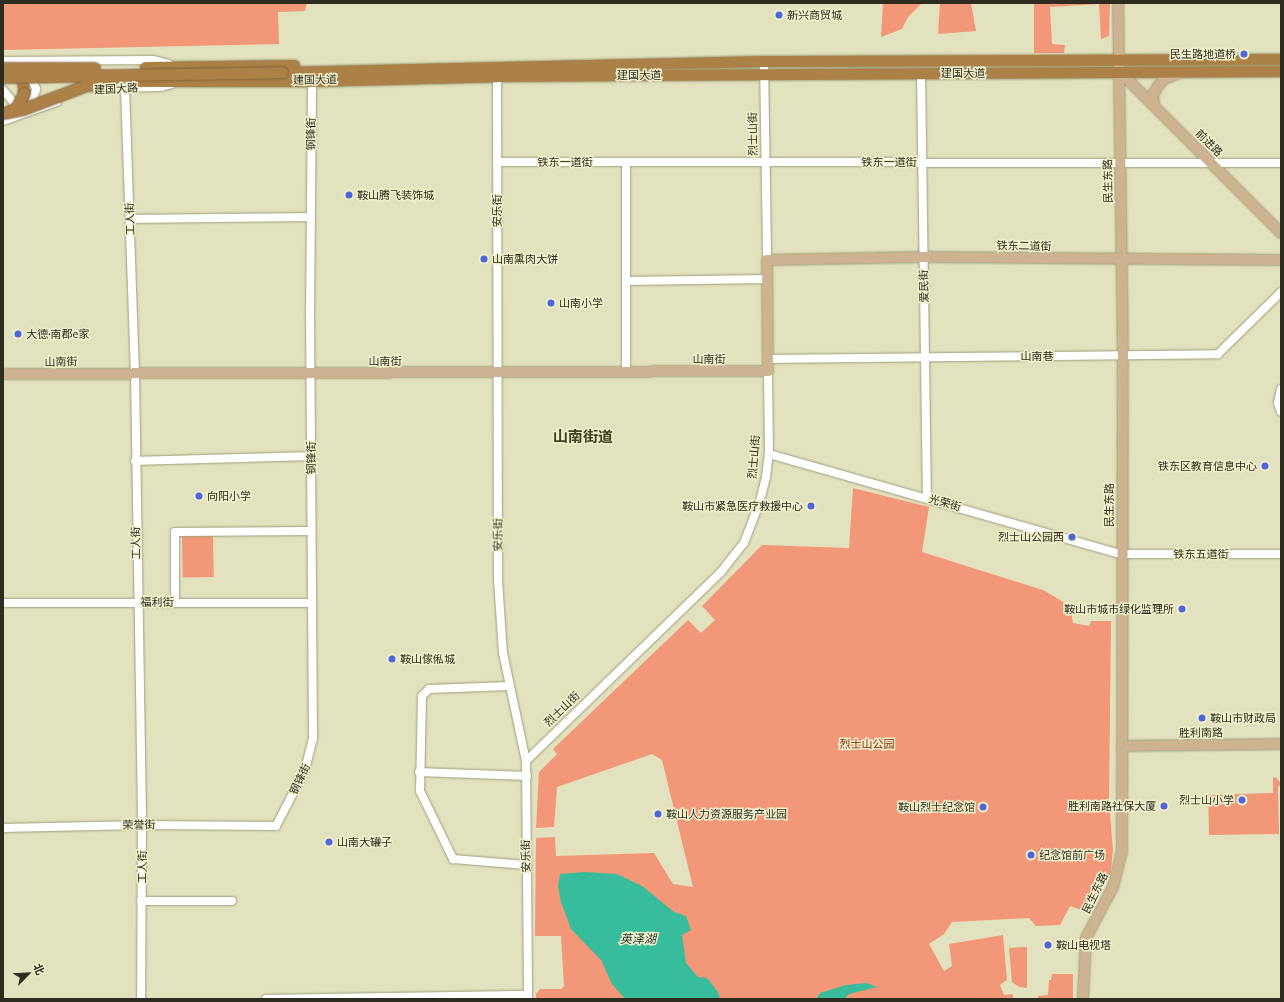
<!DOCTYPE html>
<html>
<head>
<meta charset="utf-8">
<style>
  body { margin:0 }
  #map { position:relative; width:1284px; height:1002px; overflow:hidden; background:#e3e2be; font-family:Commissioner,"Noto Sans SC",sans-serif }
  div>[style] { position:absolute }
  .green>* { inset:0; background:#f29777; transform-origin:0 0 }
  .water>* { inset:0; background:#37bd9b }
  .roads { filter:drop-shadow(0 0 1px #9f9e7c) drop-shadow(0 0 1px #9f9e7c) }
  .minor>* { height:8px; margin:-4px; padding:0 4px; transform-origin:4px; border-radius:4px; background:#fff }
  .major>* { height:10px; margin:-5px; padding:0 5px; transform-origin:5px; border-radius:5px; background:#cdb391 }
  .highway>* { height:11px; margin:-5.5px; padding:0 5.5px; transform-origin:5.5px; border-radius:5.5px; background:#ac8147 }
  .bridges { filter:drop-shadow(0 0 1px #806339) drop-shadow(0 0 1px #806339) }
  .highway-bridge>* { height:11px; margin:-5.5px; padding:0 5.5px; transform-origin:5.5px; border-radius:5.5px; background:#ac8147 }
  .dots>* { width:11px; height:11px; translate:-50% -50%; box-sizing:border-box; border:2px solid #f0efcb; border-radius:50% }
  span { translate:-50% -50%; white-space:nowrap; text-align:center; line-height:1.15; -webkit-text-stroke:3px #f0efcb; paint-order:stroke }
  .poi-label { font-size:11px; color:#2d2c1e }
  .left { translate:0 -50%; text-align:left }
  .right { translate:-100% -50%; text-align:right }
  .street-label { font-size:11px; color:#2d2c1e }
  .park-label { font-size:11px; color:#802c07 }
  .water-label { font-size:12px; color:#1a3029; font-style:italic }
  .district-label { font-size:15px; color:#414022; font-weight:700 }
  .frame { position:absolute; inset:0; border:4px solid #2d2c1e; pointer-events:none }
  .north { position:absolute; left:8px; top:954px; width:40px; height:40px; -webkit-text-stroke:3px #f0efcb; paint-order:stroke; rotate:66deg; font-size:11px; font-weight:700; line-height:16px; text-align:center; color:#2d2c1e }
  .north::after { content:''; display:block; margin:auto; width:14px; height:18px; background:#2d2c1e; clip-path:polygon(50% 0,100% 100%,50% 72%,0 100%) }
</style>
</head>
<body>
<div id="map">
  <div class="green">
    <i style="clip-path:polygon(3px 3px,307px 3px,305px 11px,278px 12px,279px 44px,3px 50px)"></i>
    <i style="clip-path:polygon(883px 3px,922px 3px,908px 17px,902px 29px,881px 37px)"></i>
    <i style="clip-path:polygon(940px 3px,971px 3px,976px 31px,938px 34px)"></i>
    <i style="clip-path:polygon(1034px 3px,1110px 3px,1109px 36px,1101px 39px,1099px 4px,1050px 7px,1052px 44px,1065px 45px,1064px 53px,1034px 53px)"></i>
    <i style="clip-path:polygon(853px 488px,929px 507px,922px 552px,1043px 590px,1070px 606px,1073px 623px,1089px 626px,1091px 621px,1111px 621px,1109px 801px,1113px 850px,1110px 876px,1099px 893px,1084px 911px,1070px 906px,1060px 925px,1036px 926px,1029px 918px,952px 922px,944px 934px,929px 944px,944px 971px,952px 966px,949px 944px,1003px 935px,1007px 980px,1000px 985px,1004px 995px,1013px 994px,1013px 999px,536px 999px,536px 994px,540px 989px,561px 989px,564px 986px,561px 936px,535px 936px,536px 838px,555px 837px,556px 856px,654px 853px,673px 884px,693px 887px,662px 760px,652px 754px,557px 787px,554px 827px,536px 828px,539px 772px,557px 754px,553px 749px,688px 620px,701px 633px,715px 620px,702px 606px,762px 545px,849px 548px)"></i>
    <i style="left:213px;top:534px;width:43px;height:31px;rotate:89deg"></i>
    <i style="clip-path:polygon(1276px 777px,1281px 784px,1278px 787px,1279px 834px,1209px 835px,1208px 795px,1273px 793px,1273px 778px)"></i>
    <i style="clip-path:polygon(1027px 947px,1027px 988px,1019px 987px,1012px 982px,1009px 948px)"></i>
    <i style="clip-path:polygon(1052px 974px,1073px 974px,1073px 999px,1038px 999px,1038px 996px,1048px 995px,1049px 980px,1051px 980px)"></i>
  </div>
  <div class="water">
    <i style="clip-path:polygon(585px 872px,617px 874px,642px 886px,674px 912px,686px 916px,691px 930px,682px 935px,686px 963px,698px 977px,707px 978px,718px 992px,720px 999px,625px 999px,612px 984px,601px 960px,571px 929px,561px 902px,558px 886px,560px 874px)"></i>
    <i style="clip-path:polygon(867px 983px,877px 987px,849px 994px,844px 999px,816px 999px,820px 993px,846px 985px)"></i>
  </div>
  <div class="roads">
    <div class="minor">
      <i style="left:3px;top:61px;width:150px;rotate:-0.4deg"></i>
      <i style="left:153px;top:60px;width:16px;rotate:14deg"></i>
      <i style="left:764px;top:61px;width:199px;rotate:89.1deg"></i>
      <i style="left:497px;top:71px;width:509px;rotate:89.89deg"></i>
      <i style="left:498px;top:580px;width:73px;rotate:86.1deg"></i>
      <i style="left:503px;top:653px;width:110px;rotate:78deg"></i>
      <i style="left:526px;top:761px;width:238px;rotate:89.5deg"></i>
      <i style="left:921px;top:73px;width:425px;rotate:89.2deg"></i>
      <i style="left:94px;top:88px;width:67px;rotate:-0.9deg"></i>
      <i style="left:161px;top:87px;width:11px;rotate:-15deg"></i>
      <i style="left:125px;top:88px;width:284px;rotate:88deg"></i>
      <i style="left:135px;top:372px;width:453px;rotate:89.1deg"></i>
      <i style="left:142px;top:825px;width:174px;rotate:90.3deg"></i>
      <i style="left:3px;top:90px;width:16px;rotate:50deg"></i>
      <i style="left:13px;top:102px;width:8px;rotate:83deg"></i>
      <i style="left:30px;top:108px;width:20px;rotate:-72deg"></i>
      <i style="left:36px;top:89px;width:16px;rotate:-112deg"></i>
      <i style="left:3px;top:121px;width:57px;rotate:-19.4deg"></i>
      <i style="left:497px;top:162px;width:784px;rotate:0.07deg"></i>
      <i style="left:130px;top:219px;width:180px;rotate:-0.6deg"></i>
      <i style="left:627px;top:281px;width:139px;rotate:-0.8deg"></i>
      <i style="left:768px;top:359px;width:450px;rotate:-0.6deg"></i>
      <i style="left:1218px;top:354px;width:88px;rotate:-44.5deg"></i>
      <i style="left:626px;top:372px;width:210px;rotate:-90deg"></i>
      <i style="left:1281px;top:389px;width:14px;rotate:102deg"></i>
      <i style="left:1278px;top:403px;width:9px;rotate:72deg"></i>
      <i style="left:769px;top:454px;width:366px;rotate:15.9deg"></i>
      <i style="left:1121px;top:554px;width:160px"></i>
      <i style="left:135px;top:461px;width:176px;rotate:-1.6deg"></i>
      <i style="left:175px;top:602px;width:70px;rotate:-90deg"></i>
      <i style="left:175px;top:532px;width:136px;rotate:-0.4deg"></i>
      <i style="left:3px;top:603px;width:308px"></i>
      <i style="left:509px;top:686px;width:80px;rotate:177.9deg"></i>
      <i style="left:429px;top:689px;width:10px;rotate:135deg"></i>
      <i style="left:422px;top:696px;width:95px;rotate:91.2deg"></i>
      <i style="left:420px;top:791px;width:76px;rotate:64.1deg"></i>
      <i style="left:453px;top:859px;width:73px;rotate:4.7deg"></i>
      <i style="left:526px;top:761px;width:272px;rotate:-44.1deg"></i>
      <i style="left:721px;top:572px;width:37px;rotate:-52deg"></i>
      <i style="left:744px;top:543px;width:45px;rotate:-69.1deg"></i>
      <i style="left:760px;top:501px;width:25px;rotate:-76deg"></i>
      <i style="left:766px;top:477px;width:23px;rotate:-83deg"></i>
      <i style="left:769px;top:454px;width:83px;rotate:-90.7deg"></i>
      <i style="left:419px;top:772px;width:108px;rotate:2.1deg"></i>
      <i style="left:3px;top:828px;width:139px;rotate:-1.2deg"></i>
      <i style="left:142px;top:825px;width:134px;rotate:0.4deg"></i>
      <i style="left:276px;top:826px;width:63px;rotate:-62.6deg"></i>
      <i style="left:305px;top:770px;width:32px;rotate:-76deg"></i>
      <i style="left:313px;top:739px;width:422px;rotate:-90.4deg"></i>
      <i style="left:310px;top:317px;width:236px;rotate:-89.5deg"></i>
      <i style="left:141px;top:901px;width:91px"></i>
      <i style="left:266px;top:999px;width:262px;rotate:-0.9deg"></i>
    </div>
    <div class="major">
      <i style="left:1119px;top:71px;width:229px;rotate:45deg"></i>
      <i style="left:1154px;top:106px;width:11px;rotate:-95deg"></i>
      <i style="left:1153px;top:95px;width:10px;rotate:-61deg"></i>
      <i style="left:1158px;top:86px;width:9px;rotate:-49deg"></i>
      <i style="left:1164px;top:79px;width:17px;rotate:-21deg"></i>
      <i style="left:3px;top:374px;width:765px;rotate:-0.22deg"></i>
      <i style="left:768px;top:371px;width:111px;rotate:-90.5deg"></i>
      <i style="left:767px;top:260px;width:156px;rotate:-1.1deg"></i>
      <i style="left:923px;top:257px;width:358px;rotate:0.5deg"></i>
      <i style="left:1122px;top:746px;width:159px;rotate:-0.7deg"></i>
      <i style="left:1083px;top:999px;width:61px;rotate:-87.2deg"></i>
      <i style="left:1086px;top:938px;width:58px;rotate:-62.1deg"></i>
      <i style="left:1113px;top:887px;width:36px;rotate:-76deg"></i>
      <i style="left:1122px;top:852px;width:497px;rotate:-89.9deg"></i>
      <i style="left:1123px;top:355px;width:352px;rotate:-90.8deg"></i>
    </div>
    <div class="highway">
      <i style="left:145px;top:67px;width:149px;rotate:-0.8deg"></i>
      <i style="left:14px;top:71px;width:13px;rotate:51deg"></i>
      <i style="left:22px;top:81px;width:12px;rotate:81deg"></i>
      <i style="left:282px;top:72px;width:482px;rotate:-1.3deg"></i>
      <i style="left:764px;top:61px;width:517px;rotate:-0.22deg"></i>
      <i style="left:134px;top:81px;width:178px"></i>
      <i style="left:312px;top:81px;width:185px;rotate:-1.5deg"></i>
      <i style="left:497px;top:76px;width:784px;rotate:-0.37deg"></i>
    </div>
  </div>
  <div class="bridges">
    <div class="highway-bridge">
      <i style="left:3px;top:68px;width:91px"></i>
      <i style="left:3px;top:77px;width:279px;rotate:-1deg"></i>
      <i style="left:10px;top:111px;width:7px;rotate:-27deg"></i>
      <i style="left:16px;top:108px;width:17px;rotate:-62deg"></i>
      <i style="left:3px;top:113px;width:20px;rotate:-11deg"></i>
      <i style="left:23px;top:109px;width:68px;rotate:-20.6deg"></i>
      <i style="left:87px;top:85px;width:24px;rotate:-9deg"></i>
    </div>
  </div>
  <div class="dots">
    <i style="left:779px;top:15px;background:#4c65d9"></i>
    <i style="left:1244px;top:54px;background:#4c65d9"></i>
    <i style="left:349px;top:195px;background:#4c65d9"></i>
    <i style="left:484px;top:259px;background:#4c65d9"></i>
    <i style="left:551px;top:303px;background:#4c65d9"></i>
    <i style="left:18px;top:334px;background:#4c65d9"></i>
    <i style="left:1265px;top:466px;background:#4c65d9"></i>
    <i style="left:199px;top:496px;background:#4c65d9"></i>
    <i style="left:811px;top:506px;background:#4c65d9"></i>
    <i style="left:1072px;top:537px;background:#4c65d9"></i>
    <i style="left:1182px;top:609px;background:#4c65d9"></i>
    <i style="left:392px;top:659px;background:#4c65d9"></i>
    <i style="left:1202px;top:718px;background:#4c65d9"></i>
    <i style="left:1242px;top:800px;background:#4c65d9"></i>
    <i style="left:1164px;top:806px;background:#4c65d9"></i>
    <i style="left:983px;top:807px;background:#4c65d9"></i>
    <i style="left:658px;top:814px;background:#4c65d9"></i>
    <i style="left:329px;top:842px;background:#4c65d9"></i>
    <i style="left:1031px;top:855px;background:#4c65d9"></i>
    <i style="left:1048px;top:945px;background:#4c65d9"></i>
  </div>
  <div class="poi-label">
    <span class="left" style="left:787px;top:15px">新兴商贸城</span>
    <span class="right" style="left:1236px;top:54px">民生路地道桥</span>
    <span class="left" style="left:357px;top:195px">鞍山腾飞装饰城</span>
    <span class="left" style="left:492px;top:259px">山南熏肉大饼</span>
    <span class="left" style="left:559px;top:303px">山南小学</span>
    <span class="left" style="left:26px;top:334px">大德·南郡e家</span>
    <span class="right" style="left:1257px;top:466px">铁东区教育信息中心</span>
    <span class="left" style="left:207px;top:496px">向阳小学</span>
    <span class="right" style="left:803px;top:506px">鞍山市紧急医疗救援中心</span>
    <span class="right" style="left:1064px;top:537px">烈士山公园西</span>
    <span class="right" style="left:1174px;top:609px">鞍山市城市绿化监理所</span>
    <span class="left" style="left:400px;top:659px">鞍山傢俬城</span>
    <span class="left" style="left:1210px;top:718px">鞍山市财政局</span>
    <span class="right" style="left:1234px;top:800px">烈士山小学</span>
    <span class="right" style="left:1156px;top:806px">胜利南路社保大厦</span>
    <span class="right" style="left:975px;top:807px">鞍山烈士纪念馆</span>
    <span class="left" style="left:666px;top:814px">鞍山人力资源服务产业园</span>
    <span class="left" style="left:337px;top:842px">山南大罐子</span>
    <span class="left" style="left:1039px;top:855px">纪念馆前广场</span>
    <span class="left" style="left:1056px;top:945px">鞍山电视塔</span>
  </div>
  <div class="street-label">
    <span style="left:963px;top:73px">建国大道</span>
    <span style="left:639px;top:75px">建国大道</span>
    <span style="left:315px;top:80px;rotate:-1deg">建国大道</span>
    <span style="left:116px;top:89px;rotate:-3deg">建国大路</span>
    <span style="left:311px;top:134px;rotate:-89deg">钢锋街</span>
    <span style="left:753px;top:134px;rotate:-91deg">烈士山街</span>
    <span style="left:1209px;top:143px;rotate:45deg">前进路</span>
    <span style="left:565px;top:162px">铁东一道街</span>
    <span style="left:889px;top:162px">铁东一道街</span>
    <span style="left:1108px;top:181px;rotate:-91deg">民生东路</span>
    <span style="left:497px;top:211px;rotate:-90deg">安乐街</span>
    <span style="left:130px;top:219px;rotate:-92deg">工人街</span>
    <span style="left:1024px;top:246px;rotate:1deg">铁东二道街</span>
    <span style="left:924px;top:286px;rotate:-91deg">爱民街</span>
    <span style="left:1037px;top:356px">山南巷</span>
    <span style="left:709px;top:359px">山南街</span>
    <span style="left:385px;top:361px">山南街</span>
    <span style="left:61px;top:362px;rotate:-1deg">山南街</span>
    <span style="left:754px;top:457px;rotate:-85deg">烈士山街</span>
    <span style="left:311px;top:458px;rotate:-90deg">钢锋街</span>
    <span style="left:945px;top:503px;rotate:16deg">光荣街</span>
    <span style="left:1109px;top:505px;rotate:-90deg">民生东路</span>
    <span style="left:498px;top:535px;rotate:-90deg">安乐街</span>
    <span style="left:136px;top:543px;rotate:-91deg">工人街</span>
    <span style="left:1201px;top:554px">铁东五道街</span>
    <span style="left:157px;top:602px">福利街</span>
    <span style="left:562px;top:709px;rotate:-44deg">烈士山街</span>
    <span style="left:1201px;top:733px;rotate:-1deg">胜利南路</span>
    <span style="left:300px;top:779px;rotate:-64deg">钢锋街</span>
    <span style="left:139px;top:825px;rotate:-1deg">荣誉街</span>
    <span style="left:526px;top:856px;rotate:-91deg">安乐街</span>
    <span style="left:142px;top:867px;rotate:-90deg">工人街</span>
    <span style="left:1095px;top:893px;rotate:-64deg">民生东路</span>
  </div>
  <div class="park-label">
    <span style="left:867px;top:744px">烈士山公园</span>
  </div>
  <div class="water-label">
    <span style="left:638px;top:939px">英泽湖</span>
  </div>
  <div class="district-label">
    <span style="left:583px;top:437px">山南街道</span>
  </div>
  <div class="frame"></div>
  <div class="north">北</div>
</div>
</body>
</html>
